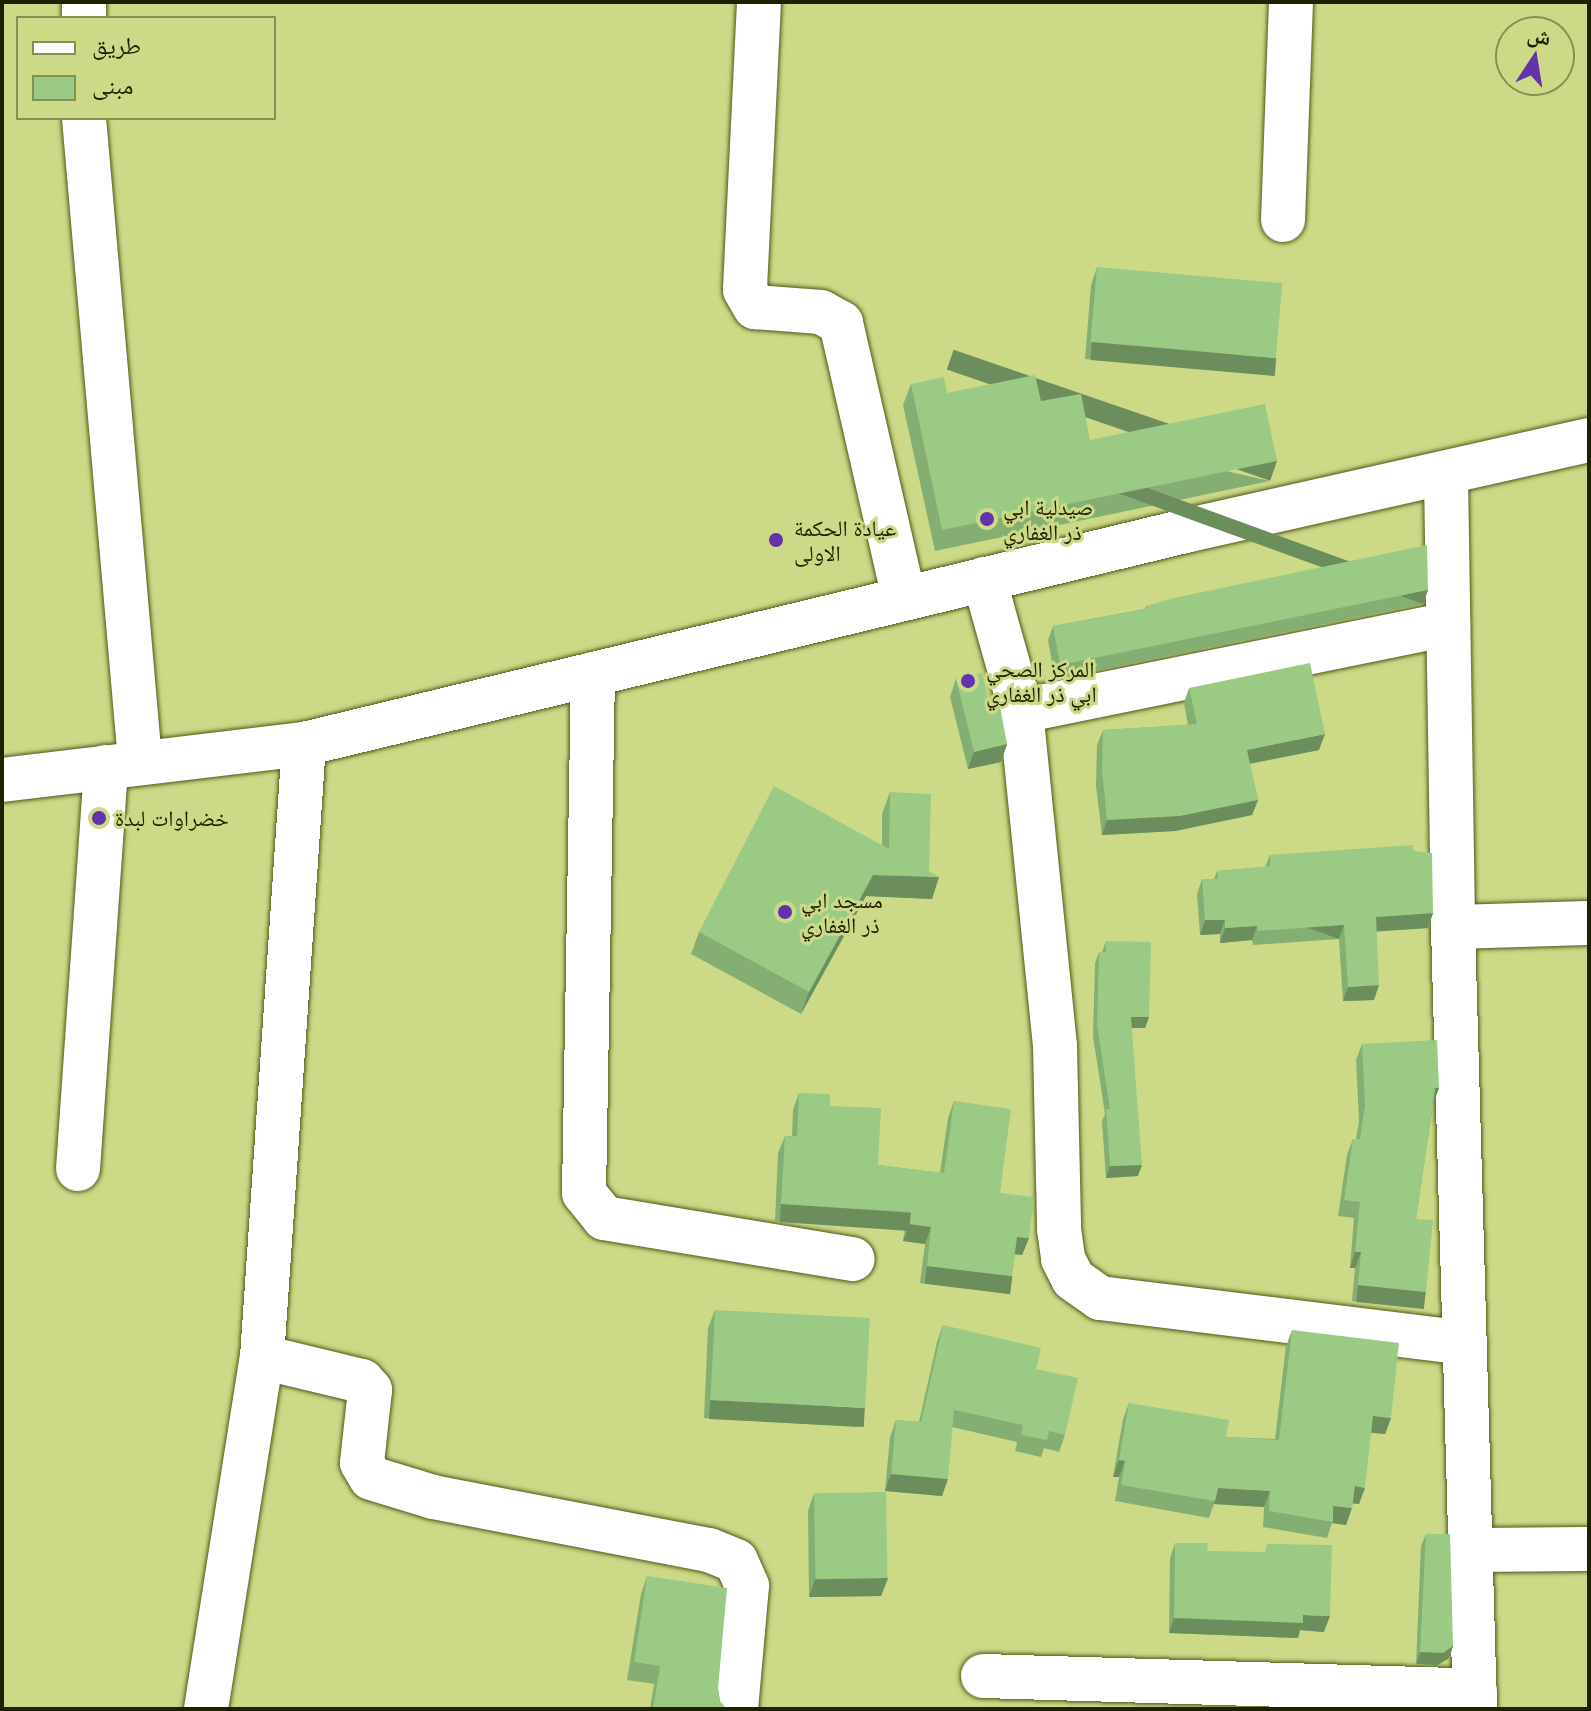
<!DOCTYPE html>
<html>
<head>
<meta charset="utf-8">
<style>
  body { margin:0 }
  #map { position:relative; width:1591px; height:1711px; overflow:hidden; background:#ccda87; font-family:"Noto Sans","Noto Naskh Arabic",sans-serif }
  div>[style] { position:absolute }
  .roads { filter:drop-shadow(0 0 2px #505818) drop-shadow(0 0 2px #505818) }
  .minor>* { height:44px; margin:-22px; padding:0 22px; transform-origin:22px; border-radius:22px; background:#fff }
  .wall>* { inset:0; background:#84ae72 }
  .shaded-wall>* { inset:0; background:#6c8d5c; transform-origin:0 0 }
  .building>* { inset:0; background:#9aca84; transform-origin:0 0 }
  .dots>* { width:22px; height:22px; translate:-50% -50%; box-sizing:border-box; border:4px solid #ccda87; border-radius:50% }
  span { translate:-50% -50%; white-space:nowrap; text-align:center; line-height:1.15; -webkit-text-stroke:6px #ccda87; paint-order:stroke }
  .poi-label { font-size:22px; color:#1c2100 }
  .left { translate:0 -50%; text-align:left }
  .frame { position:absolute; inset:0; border:4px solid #1c2100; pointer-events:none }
  .legend { position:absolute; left:16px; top:16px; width:260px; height:104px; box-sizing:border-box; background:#ccda87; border:2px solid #869051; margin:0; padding:10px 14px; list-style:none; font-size:24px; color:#1c2100 }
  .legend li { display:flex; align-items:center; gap:16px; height:40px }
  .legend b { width:40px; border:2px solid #869051 }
  .north { position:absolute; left:1495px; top:16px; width:80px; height:80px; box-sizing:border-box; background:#ccda87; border:2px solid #869051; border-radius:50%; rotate:12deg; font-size:22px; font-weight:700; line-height:32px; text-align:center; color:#1c2100 }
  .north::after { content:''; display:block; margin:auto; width:28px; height:36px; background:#6333ab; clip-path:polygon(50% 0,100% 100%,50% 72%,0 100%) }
</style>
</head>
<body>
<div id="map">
  <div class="roads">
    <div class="minor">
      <i style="left:84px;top:2px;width:16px;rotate:90deg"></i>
      <i style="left:759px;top:2px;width:288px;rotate:92.8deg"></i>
      <i style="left:745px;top:290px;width:20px;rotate:60deg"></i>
      <i style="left:755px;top:307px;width:66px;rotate:4.3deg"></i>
      <i style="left:821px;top:312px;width:23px;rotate:29deg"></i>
      <i style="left:841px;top:323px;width:282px;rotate:77.1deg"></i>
      <i style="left:84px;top:118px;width:645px;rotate:85.02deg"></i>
      <i style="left:1283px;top:220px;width:218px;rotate:-87.9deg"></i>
      <i style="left:1446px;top:475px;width:452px;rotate:89.1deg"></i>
      <i style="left:1453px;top:927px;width:782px;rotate:88.39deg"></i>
      <i style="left:984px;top:579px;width:137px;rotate:74.3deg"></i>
      <i style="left:1021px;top:711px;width:337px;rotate:84.2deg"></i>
      <i style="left:1055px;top:1046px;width:183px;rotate:88.7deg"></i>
      <i style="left:1059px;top:1229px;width:30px;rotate:82deg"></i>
      <i style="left:1063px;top:1259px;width:22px;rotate:63deg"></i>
      <i style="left:1073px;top:1279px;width:33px;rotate:35deg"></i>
      <i style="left:1100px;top:1298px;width:368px;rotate:7deg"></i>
      <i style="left:593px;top:674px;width:519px;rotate:90.99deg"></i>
      <i style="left:584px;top:1193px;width:32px;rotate:51deg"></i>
      <i style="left:604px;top:1218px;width:252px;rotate:9.4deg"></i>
      <i style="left:1021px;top:711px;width:436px;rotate:-11.5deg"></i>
      <i style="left:2px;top:780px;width:304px;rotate:-6.8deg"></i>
      <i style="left:304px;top:744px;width:906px;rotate:-13.59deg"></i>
      <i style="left:1185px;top:531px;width:414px;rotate:-12.7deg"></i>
      <i style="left:1453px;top:927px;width:136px;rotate:-1.7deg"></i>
      <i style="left:78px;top:1169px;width:403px;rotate:-86deg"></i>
      <i style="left:262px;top:1357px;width:103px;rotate:13.5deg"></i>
      <i style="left:362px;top:1381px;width:12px;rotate:48deg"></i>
      <i style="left:370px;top:1390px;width:73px;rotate:96.3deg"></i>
      <i style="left:362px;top:1463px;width:17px;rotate:59deg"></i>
      <i style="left:371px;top:1478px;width:65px;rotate:17deg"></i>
      <i style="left:433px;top:1497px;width:281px;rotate:10.9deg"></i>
      <i style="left:709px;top:1550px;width:29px;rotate:22deg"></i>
      <i style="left:736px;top:1561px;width:27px;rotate:66deg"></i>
      <i style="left:747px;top:1586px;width:123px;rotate:95.1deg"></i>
      <i style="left:1471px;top:1550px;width:118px;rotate:-0.5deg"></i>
      <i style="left:983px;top:1676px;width:492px;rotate:1.7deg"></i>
      <i style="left:206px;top:1709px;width:356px;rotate:-81deg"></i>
      <i style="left:262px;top:1357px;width:614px;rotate:-86.08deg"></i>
    </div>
  </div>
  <div class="wall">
    <i style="clip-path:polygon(1097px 267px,1270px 374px,1085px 359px,1091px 285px)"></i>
    <i style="clip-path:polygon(911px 384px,947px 393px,1041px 401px,1090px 440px,1270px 481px,935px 551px,903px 405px)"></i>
    <i style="clip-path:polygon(1428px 590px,1423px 604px,1055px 679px,1048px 640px,1053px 626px,1145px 609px,1146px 606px)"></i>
    <i style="clip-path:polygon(956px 679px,989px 703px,1007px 744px,1001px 762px,968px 769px,950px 697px)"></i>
    <i style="clip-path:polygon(1189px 688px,1319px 750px,1250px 764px,1258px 800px,1252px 815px,1175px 831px,1102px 835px,1096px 786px,1097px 745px,1103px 730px,1188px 725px,1184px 703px)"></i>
    <i style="clip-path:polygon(890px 792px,929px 871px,932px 899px,866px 896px,801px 1014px,691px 954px,699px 932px,882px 845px,882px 814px)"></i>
    <i style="clip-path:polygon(1413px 851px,1433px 913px,1428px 928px,1376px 931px,1374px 1000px,1343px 1001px,1339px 939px,1253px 945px,1252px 940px,1220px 943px,1220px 934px,1200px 935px,1197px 894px,1202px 879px,1214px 879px,1217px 871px,1265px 867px,1270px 855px)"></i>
    <i style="clip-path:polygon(1106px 941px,1149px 1017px,1145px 1028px,1131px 1028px,1138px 1176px,1106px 1178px,1102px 1121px,1105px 1114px,1093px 1036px,1095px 963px,1099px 952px,1102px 952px)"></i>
    <i style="clip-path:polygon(1362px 1044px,1439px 1088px,1433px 1104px,1416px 1219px,1426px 1292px,1421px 1308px,1352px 1301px,1355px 1268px,1350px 1268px,1354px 1218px,1338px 1216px,1347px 1155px,1353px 1139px,1356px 1139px,1359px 1121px,1356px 1060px)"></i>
    <i style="clip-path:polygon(799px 1093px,830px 1106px,878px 1165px,940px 1173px,948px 1118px,954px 1101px,1000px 1193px,1029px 1238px,1022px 1255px,1015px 1254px,1012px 1276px,1006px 1293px,920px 1283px,925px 1244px,903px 1241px,905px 1229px,775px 1221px,778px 1153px,785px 1136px,792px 1136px,793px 1110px)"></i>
    <i style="clip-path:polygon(715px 1310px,858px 1427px,704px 1418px,708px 1328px)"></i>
    <i style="clip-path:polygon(943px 1325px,1036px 1369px,1065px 1435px,1059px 1452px,1044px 1448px,1041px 1457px,1015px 1451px,1017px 1442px,952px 1427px,942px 1496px,885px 1491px,890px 1437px,896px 1420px,919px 1422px,937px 1342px)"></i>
    <i style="clip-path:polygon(1292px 1330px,1391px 1418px,1385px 1434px,1371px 1433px,1359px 1504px,1353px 1503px,1346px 1525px,1332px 1523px,1327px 1538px,1263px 1527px,1264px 1507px,1214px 1504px,1209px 1518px,1115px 1501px,1119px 1477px,1113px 1477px,1123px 1419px,1129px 1403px,1226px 1437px,1275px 1439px,1286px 1346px)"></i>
    <i style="clip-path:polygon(814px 1493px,888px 1578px,881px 1596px,809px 1597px,808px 1511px)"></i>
    <i style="clip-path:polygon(1426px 1534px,1453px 1646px,1449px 1658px,1438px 1665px,1416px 1664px,1421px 1546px)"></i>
    <i style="clip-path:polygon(1175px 1543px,1207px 1551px,1324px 1632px,1300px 1630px,1298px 1638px,1169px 1633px,1170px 1558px)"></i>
    <i style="clip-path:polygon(647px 1576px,718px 1689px,720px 1701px,726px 1709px,650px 1709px,654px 1684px,627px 1680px,641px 1594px)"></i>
  </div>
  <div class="shaded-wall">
    <i style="left:1092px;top:342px;width:185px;height:18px;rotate:5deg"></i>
    <i style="left:1277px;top:461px;width:21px;height:342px;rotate:109deg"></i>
    <i style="left:1428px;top:590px;width:15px;height:376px;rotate:110deg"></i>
    <i style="clip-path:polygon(1325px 734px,1319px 750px,1242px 765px,1247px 750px)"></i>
    <i style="clip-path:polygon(1007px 744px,1001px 762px,968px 769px,974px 752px)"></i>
    <i style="clip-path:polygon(1258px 800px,1252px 815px,1175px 831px,1102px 835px,1107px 820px)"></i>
    <i style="clip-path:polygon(873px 875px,939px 877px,932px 899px,866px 896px,801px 1014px,809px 992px)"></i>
    <i style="clip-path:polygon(1433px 913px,1428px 928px,1370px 932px,1376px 917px)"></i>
    <i style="clip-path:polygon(1205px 920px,1225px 920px,1220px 934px,1200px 935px)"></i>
    <i style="left:1344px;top:925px;width:15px;height:86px;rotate:110deg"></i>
    <i style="clip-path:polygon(1257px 926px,1252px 940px,1220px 943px,1225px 928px)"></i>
    <i style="clip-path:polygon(1379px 985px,1374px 1000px,1343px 1001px,1348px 987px)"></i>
    <i style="clip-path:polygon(1131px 1017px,1149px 1017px,1145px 1028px,1126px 1028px)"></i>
    <i style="clip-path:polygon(1435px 1088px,1439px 1088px,1433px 1104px)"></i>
    <i style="clip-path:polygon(1142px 1165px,1138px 1176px,1106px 1178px,1110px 1166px)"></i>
    <i style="left:781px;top:1204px;width:130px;height:18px;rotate:4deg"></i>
    <i style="clip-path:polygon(910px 1224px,931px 1227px,925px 1244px,903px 1241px)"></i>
    <i style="clip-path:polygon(1017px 1237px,1029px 1238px,1022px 1255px,1011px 1254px)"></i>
    <i style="clip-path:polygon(1355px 1252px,1361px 1252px,1355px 1268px,1350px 1268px)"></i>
    <i style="left:927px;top:1266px;width:86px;height:18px;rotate:7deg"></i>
    <i style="left:1358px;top:1285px;width:68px;height:17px;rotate:6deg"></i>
    <i style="left:710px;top:1400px;width:155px;height:19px;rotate:3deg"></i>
    <i style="clip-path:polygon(1373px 1416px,1391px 1418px,1385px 1434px,1367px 1432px)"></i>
    <i style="clip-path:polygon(1119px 1460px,1125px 1461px,1119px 1477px,1113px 1477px)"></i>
    <i style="clip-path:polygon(891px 1474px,948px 1479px,942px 1496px,885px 1491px)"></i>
    <i style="clip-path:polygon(1355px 1486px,1365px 1488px,1359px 1504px,1349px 1503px)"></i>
    <i style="clip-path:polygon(1218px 1488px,1270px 1491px,1264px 1507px,1214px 1504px)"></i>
    <i style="clip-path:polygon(1333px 1506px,1352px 1508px,1346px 1525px,1332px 1523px)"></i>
    <i style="clip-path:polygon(888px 1578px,881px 1596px,809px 1597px,815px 1579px)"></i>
    <i style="clip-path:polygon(1303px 1615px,1330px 1616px,1324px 1632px,1300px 1630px,1298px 1638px,1169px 1633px,1174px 1618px)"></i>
    <i style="clip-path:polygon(1453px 1646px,1449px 1658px,1438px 1665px,1416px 1664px,1420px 1652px)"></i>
  </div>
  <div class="building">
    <i style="left:1097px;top:267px;width:186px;height:75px;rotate:5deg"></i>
    <i style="clip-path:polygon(1035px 375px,1041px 401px,1081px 394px,1090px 440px,1265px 404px,1277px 461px,942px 530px,911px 384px,944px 377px,947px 393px)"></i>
    <i style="clip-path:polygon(1427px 545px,1428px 590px,1060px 665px,1053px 626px,1147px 609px,1146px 606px,1174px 598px)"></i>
    <i style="clip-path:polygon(1310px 663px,1325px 734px,1247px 750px,1258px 800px,1180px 816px,1107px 820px,1102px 771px,1103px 730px,1197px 724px,1189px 688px)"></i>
    <i style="clip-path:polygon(982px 673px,989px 703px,999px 701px,1007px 744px,974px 752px,956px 679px)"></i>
    <i style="clip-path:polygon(774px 786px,889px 849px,890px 792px,931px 794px,929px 871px,939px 877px,873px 875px,809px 992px,699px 932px)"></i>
    <i style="clip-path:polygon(1413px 845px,1413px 851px,1432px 853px,1433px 913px,1376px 917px,1379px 985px,1348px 987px,1344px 925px,1258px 931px,1257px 926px,1225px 928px,1225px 920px,1205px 920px,1202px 879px,1218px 879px,1217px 871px,1270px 866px,1270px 855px)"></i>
    <i style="clip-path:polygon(1106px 941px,1151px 942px,1149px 1017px,1131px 1017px,1142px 1165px,1110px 1166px,1106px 1109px,1110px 1109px,1097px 1025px,1099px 952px,1106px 952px)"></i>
    <i style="clip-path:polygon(1437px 1040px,1439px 1088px,1435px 1088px,1416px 1219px,1433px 1220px,1426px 1292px,1358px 1285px,1361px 1252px,1355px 1252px,1360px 1202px,1344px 1200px,1353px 1139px,1360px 1139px,1365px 1105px,1362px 1044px)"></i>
    <i style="clip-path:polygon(799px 1093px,830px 1094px,830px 1106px,881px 1108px,878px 1165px,944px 1173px,954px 1101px,1011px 1109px,1000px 1193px,1034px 1197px,1029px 1238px,1017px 1237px,1012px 1276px,927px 1266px,931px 1227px,910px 1224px,911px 1212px,781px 1204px,785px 1136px,797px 1136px)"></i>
    <i style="left:715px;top:1310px;width:155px;height:90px;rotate:3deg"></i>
    <i style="clip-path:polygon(943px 1325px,1041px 1348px,1036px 1369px,1078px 1378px,1065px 1435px,1049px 1431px,1047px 1440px,1021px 1435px,1023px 1425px,954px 1410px,948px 1479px,891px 1474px,896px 1420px,921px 1422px)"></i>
    <i style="clip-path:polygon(1292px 1330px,1399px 1343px,1391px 1418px,1373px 1416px,1365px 1488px,1355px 1486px,1352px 1508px,1333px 1506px,1333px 1522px,1269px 1511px,1270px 1491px,1218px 1488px,1215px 1501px,1121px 1485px,1125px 1461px,1119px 1460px,1129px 1403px,1229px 1420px,1226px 1437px,1279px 1440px)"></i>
    <i style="left:886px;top:1492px;width:86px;height:72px;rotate:89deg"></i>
    <i style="clip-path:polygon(1426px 1534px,1450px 1534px,1453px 1646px,1443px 1653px,1420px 1652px)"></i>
    <i style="clip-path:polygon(1175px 1543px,1208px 1543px,1207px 1551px,1265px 1552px,1267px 1544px,1332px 1545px,1330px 1616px,1303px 1615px,1303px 1623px,1174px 1618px)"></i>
    <i style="clip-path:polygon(647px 1576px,727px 1588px,718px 1689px,720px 1701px,726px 1709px,653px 1709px,660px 1666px,634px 1662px)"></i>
  </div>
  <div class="dots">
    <i style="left:987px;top:519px;background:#6333ab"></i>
    <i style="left:776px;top:540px;background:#6333ab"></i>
    <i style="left:968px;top:681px;background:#6333ab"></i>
    <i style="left:99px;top:818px;background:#6333ab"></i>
    <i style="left:785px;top:912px;background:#6333ab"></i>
  </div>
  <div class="poi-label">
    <span class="left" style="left:1003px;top:519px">صيدلية ابي<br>ذر الغفاري</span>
    <span class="left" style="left:794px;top:540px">عيادة الحكمة<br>الاولى</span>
    <span class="left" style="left:986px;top:681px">المركز الصحي<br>ابي ذر الغفاري</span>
    <span class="left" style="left:115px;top:818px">خضراوات لبدة</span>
    <span class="left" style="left:801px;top:912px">مسجد ابي<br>ذر الغفاري</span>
  </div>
  <div class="frame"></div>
  <ul class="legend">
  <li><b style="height:10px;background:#fff"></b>طريق</li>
  <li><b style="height:22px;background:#9aca84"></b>مبنى</li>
  </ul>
  <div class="north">ش</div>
</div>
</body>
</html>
